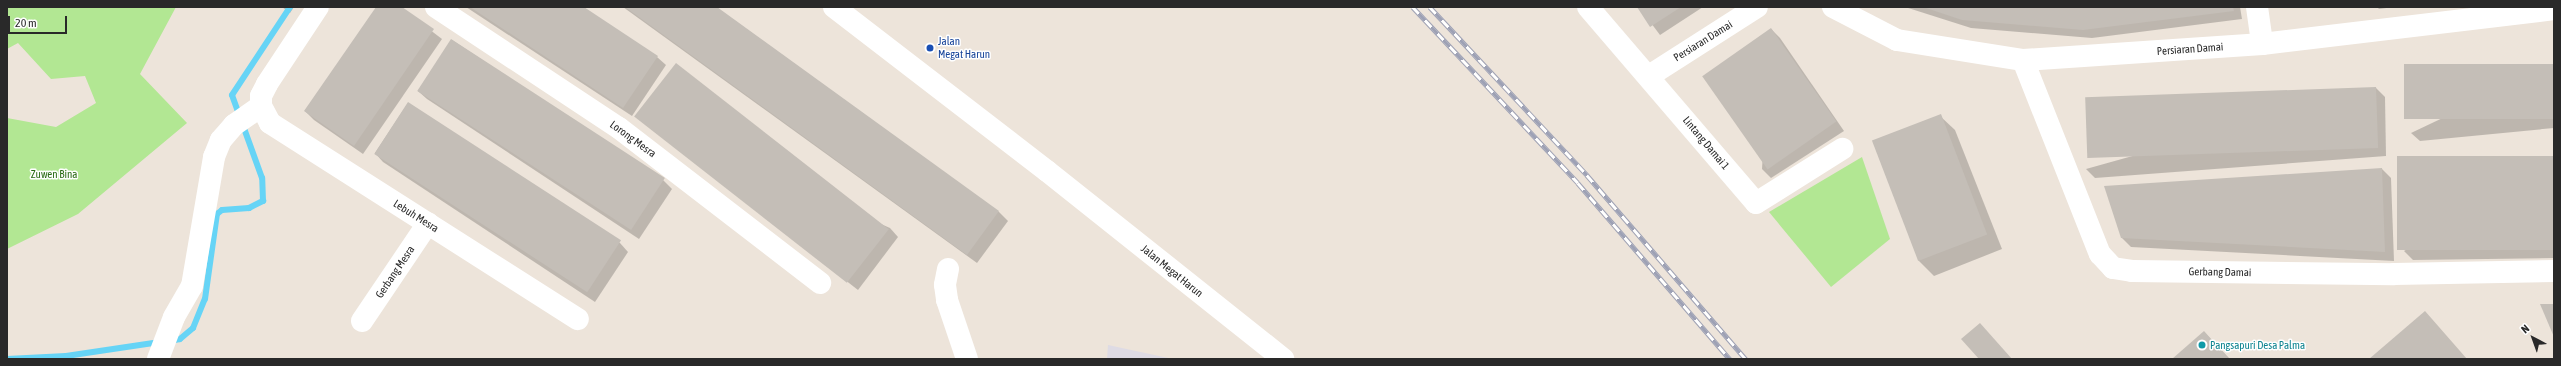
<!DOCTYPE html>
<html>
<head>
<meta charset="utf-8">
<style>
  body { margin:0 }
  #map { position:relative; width:2561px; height:366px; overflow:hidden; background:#ede4da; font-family:"Asap Condensed",sans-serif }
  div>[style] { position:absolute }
  .industrial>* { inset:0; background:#dedbe4 }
  .green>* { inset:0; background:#b2e793 }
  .shadow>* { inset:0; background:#0003 }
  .stream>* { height:6px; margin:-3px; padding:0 3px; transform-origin:3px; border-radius:3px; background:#66d4f6 }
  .building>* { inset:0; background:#c4beb7; transform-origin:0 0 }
  .minor>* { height:22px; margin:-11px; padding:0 11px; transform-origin:11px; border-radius:11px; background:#fff }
  .tertiary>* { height:22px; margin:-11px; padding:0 11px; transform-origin:11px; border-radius:11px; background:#fff }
  .rail>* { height:4.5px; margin-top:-2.25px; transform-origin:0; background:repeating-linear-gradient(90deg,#fff 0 9px,#9da1b5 0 18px); box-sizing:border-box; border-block:1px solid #9da1b5 }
  .dots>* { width:11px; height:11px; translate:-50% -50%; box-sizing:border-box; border:2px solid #fff; border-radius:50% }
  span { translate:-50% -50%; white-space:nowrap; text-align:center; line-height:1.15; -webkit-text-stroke:3px #fff; paint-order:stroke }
  .street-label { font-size:11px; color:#292929 }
  .transit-label { font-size:11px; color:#164399 }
  .left { translate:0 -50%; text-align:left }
  .park-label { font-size:11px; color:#2a6b15 }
  .culture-label { font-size:11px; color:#0d838f }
  .frame { position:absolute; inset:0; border:8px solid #292929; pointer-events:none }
  .north { position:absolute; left:2513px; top:318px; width:40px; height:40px; -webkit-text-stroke:3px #fff; paint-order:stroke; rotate:319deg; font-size:11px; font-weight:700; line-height:16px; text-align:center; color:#292929 }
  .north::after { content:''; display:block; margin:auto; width:14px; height:18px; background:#292929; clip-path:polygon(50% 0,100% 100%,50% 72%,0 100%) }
  .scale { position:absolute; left:8px; top:16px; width:59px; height:18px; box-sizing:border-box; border:2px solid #292929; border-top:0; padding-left:5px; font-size:12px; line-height:14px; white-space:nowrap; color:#292929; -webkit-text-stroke:3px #fff; paint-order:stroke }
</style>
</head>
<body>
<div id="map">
  <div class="industrial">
    <i style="clip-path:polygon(1108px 345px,1173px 359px,1107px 359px)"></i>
  </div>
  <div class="green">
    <i style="clip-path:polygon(7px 7px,176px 7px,140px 74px,187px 123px,78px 214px,7px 249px,7px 118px,56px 127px,96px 103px,85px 76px,51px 79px,18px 43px,7px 49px)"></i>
    <i style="clip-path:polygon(1862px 157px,1890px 239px,1831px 287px,1769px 212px)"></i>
  </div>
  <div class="shadow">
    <i style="clip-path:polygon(282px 7px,294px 7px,290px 13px)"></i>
    <i style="clip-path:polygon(377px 7px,400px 7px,442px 39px,363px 154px,314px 120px,305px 111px)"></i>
    <i style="clip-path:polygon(466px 7px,582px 7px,657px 57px,666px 65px,632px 116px)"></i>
    <i style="clip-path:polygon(623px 7px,716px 7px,999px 212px,1008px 221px,977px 263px)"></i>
    <i style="clip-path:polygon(1639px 7px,1703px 7px,1660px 35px)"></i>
    <i style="clip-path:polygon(1905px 7px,2240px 7px,2242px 19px,2092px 38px,1971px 28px)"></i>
    <i style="clip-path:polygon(2377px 7px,2394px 7px,2379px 9px)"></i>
    <i style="clip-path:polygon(1771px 29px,1780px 38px,1844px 131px,1771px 178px,1762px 169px)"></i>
    <i style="clip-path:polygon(452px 40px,663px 180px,672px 189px,639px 239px,427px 99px,418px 91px)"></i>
    <i style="clip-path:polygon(2554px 65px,2554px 128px,2420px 141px,2411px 133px)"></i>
    <i style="clip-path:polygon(2376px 88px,2385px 97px,2386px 156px,2095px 178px,2086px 169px)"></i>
    <i style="clip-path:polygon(408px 103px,620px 243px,628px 252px,595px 302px,383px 162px,375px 153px)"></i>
    <i style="clip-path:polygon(1940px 116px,1955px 130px,2002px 249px,1934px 276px,1919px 261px)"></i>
    <i style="clip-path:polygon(636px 117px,890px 228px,898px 237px,858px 290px)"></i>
    <i style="clip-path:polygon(2554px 157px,2554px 258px,2413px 260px,2404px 251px)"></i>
    <i style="clip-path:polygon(2382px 169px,2391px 178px,2394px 261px,2131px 247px,2122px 238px)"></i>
    <i style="clip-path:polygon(2204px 332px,2230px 359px,2174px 359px)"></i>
  </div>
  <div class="stream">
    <i style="left:170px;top:341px;width:10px;rotate:-11deg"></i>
    <i style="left:180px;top:339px;width:17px;rotate:-40deg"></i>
    <i style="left:193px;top:328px;width:31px;rotate:-68deg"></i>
    <i style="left:205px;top:299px;width:86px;rotate:-82deg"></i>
    <i style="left:217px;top:214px;width:6px;rotate:-39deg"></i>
    <i style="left:222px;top:210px;width:27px;rotate:-4deg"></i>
    <i style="left:249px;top:208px;width:16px;rotate:-27deg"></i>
    <i style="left:263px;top:201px;width:23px;rotate:-92deg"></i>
    <i style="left:262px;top:178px;width:88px;rotate:-109.9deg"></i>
    <i style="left:232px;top:95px;width:105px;rotate:-56.6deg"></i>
    <i style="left:7px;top:359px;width:59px;rotate:-2.9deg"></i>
    <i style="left:66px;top:356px;width:95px;rotate:-8.5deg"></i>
  </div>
  <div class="building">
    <i style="clip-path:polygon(376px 7px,402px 7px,434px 29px,354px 146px,304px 111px)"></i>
    <i style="clip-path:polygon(470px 7px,584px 7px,658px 56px,623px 108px)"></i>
    <i style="clip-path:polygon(625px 7px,717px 7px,999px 211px,967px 255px)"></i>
    <i style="clip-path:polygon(1637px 7px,1681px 7px,1650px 27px)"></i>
    <i style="clip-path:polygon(1923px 7px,2233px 7px,2234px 11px,2083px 30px,1962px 20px)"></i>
    <i style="left:1771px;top:28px;width:114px;height:84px;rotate:55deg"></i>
    <i style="left:451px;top:39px;width:255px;height:62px;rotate:33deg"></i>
    <i style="left:676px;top:63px;width:270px;height:68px;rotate:38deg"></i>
    <i style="left:2554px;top:64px;width:55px;height:150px;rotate:90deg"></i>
    <i style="left:2376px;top:87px;width:61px;height:291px;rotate:88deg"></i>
    <i style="left:408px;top:102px;width:254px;height:62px;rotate:33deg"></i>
    <i style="left:1941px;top:114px;width:129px;height:74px;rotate:69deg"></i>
    <i style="left:2554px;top:156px;width:94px;height:157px;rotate:90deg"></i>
    <i style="clip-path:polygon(2382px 168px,2385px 252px,2121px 238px,2104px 186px)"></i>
    <i style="clip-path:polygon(2540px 304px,2554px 304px,2554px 337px)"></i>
    <i style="clip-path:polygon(2425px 311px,2467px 359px,2369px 359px)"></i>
    <i style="clip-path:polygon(1980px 323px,2012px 359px,1979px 359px,1961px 339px)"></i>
    <i style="clip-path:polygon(2204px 331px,2229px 359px,2172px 359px)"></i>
  </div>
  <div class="minor">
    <i style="left:436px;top:7px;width:219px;rotate:33.5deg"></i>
    <i style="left:619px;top:128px;width:254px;rotate:37.6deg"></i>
    <i style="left:1588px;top:7px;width:258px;rotate:49.4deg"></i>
    <i style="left:1756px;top:203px;width:102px;rotate:-32.1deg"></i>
    <i style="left:1833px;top:7px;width:72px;rotate:27.3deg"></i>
    <i style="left:1897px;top:40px;width:128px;rotate:9deg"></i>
    <i style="left:2023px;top:60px;width:240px;rotate:-3.8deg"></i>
    <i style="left:2262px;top:44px;width:294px;rotate:-6.8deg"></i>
    <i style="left:2257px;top:7px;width:37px;rotate:82deg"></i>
    <i style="left:2023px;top:60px;width:209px;rotate:68.4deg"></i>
    <i style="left:2100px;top:254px;width:19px;rotate:47deg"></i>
    <i style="left:2113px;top:268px;width:19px;rotate:9deg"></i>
    <i style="left:2132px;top:271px;width:262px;rotate:0.7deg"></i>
    <i style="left:2394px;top:274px;width:160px;rotate:-1.1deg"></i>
    <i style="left:1649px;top:76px;width:128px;rotate:-32.6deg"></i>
    <i style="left:261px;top:106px;width:19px;rotate:62deg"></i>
    <i style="left:270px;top:123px;width:365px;rotate:32.5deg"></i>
    <i style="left:261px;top:106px;width:10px;rotate:-90deg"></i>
    <i style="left:261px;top:96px;width:13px;rotate:-63deg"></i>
    <i style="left:267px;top:84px;width:92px;rotate:-56.5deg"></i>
    <i style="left:948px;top:269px;width:16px;rotate:101deg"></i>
    <i style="left:945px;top:285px;width:15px;rotate:82deg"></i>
    <i style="left:947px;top:300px;width:62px;rotate:71.3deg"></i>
    <i style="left:362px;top:321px;width:118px;rotate:-56deg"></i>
    <i style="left:158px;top:359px;width:45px;rotate:-69.1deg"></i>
    <i style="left:174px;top:317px;width:36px;rotate:-60deg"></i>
    <i style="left:192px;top:286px;width:131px;rotate:-80.3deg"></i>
    <i style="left:214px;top:157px;width:18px;rotate:-68deg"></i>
    <i style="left:221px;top:140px;width:20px;rotate:-49deg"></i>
    <i style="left:234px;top:125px;width:33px;rotate:-35deg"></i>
  </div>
  <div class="tertiary">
    <i style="left:834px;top:7px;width:269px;rotate:37.6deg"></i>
    <i style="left:1047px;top:171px;width:302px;rotate:38.5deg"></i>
  </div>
  <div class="rail">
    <i style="left:1413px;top:7px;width:241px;rotate:46.8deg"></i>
    <i style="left:1578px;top:183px;width:233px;rotate:49.2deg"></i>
    <i style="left:1430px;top:7px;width:230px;rotate:46.9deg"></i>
    <i style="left:1587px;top:175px;width:243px;rotate:49.2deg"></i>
  </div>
  <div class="dots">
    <i style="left:930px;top:48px;background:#1a4fb4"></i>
    <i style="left:2202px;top:345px;background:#0f9aa8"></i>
  </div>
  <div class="street-label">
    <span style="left:1703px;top:41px;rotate:-32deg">Persiaran Damai</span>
    <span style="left:2190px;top:49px;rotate:-4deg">Persiaran Damai</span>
    <span style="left:633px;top:139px;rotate:36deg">Lorong Mesra</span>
    <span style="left:1706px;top:143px;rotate:50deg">Lintang Damai 1</span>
    <span style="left:416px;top:216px;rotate:32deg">Lebuh Mesra</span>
    <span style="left:1172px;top:271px;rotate:39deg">Jalan Megat Harun</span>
    <span style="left:395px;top:272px;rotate:-56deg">Gerbang Mesra</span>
    <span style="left:2220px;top:272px;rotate:1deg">Gerbang Damai</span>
  </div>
  <div class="transit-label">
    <span class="left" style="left:938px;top:48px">Jalan<br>Megat Harun</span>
  </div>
  <div class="park-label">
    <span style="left:54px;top:174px">Zuwen Bina</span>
  </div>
  <div class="culture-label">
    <span class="left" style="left:2210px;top:345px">Pangsapuri Desa Palma</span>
  </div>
  <div class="frame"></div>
  <div class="north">N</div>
  <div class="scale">20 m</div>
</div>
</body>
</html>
